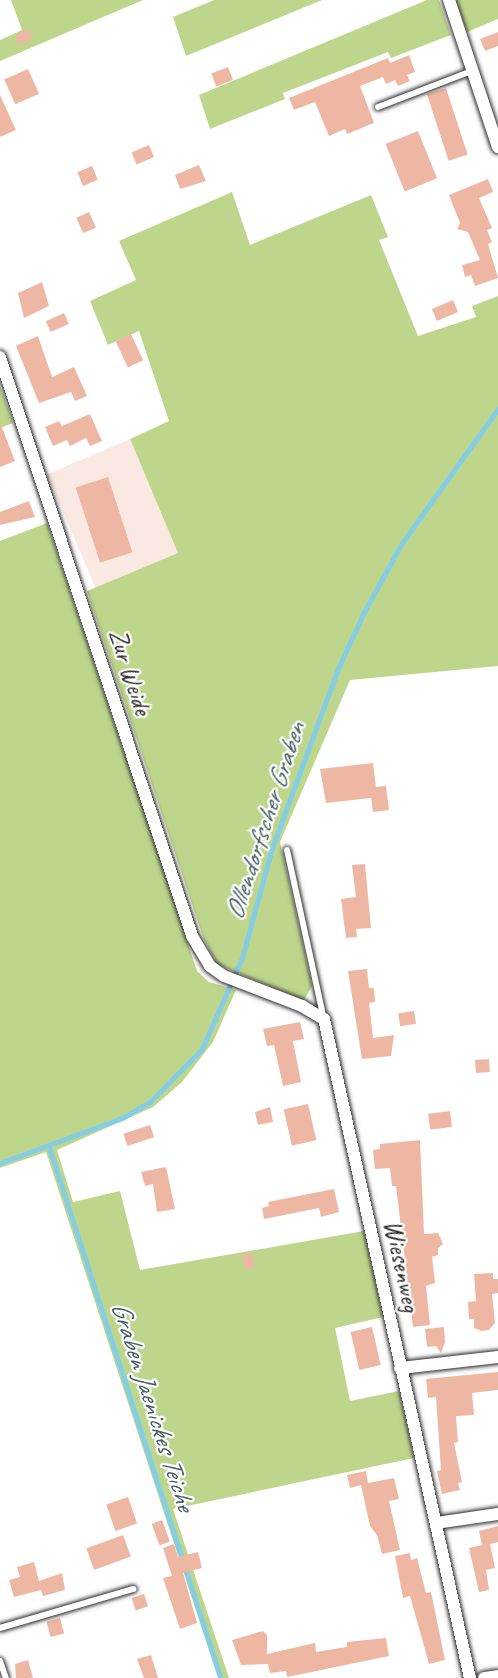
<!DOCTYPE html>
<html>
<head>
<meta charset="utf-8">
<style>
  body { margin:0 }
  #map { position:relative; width:498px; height:1678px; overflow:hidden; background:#fff; font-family:Caveat,sans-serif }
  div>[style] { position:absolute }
  .built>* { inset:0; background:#fae9e3; transform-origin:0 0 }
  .green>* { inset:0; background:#bed68c }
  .stream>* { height:4.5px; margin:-2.25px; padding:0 2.25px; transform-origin:2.25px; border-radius:2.25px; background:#84cde5 }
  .building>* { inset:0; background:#eeb7a3; transform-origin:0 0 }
  .roads { filter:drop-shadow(0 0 2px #2b2b2b) drop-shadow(0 0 2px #2b2b2b) }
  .lane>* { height:6px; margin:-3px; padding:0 3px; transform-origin:3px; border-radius:3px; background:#fff }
  .street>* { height:12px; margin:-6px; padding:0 6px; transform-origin:6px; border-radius:6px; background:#fff }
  span { translate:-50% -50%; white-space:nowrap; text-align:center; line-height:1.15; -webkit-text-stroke:4.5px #fff; paint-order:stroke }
  .street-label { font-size:26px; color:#2b2b2b }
  .water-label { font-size:27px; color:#465c63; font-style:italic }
</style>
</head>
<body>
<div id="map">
  <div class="built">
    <i style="left:130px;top:439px;width:124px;height:90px;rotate:67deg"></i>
  </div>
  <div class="green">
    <i style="clip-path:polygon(11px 0,143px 0,0 61px,0 40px,22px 30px)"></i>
    <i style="clip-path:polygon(214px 0,322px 0,186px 56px,173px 17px)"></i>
    <i style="clip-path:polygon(427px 0,439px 0,451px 35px,391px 58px,388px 52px,283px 93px,285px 99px,210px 129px,199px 95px)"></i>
    <i style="clip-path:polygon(456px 0,498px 0,498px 19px,467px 32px)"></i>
    <i style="clip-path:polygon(232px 192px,250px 245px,371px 195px,388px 237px,379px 240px,418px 336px,476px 317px,472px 306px,498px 296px,498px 666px,350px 680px,280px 842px,312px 986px,304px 1000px,217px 964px,203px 937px,87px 591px,178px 553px,130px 439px,169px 421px,139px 331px,108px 345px,90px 301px,136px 280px,119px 241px)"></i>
    <i style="clip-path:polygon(0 385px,13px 423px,0 428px)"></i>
    <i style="clip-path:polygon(47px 523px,197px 971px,209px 982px,236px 990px,213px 1042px,182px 1082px,153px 1107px,57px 1150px,73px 1202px,120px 1191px,140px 1270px,364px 1231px,383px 1317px,335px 1328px,350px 1401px,399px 1391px,414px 1458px,173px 1509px,229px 1678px,218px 1678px,46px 1152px,0 1168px,0 541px)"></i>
  </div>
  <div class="stream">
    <i style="left:49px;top:1146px;width:559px;rotate:72.08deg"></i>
    <i style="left:0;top:1163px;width:130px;rotate:-20.2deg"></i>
    <i style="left:122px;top:1118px;width:32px;rotate:-30deg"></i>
    <i style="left:150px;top:1102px;width:74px;rotate:-45.5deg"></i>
    <i style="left:202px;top:1049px;width:99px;rotate:-66.3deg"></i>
    <i style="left:242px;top:958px;width:114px;rotate:-74.7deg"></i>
    <i style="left:272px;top:848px;width:189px;rotate:-69.8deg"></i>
    <i style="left:337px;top:671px;width:65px;rotate:-65.4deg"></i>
    <i style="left:364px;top:612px;width:79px;rotate:-61.2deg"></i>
    <i style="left:402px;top:543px;width:165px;rotate:-54.4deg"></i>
  </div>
  <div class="building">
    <i style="left:28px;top:29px;width:11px;height:15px;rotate:63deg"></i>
    <i style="clip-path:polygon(498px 32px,498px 46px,485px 51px,480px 39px)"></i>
    <i style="clip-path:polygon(409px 55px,415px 72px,407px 75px,410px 81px,398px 86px,395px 80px,386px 84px,383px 77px,360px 86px,374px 123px,347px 134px,345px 129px,329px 136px,315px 102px,294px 110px,289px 98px,388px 58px,390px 63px)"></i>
    <i style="left:228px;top:67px;width:14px;height:18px;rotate:69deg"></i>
    <i style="left:28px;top:69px;width:27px;height:26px;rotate:66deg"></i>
    <i style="left:446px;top:88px;width:70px;height:20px;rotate:72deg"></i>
    <i style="clip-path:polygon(0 95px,16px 130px,0 137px)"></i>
    <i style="left:418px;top:131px;width:51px;height:35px;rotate:68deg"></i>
    <i style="left:149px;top:145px;width:13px;height:19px;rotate:67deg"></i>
    <i style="clip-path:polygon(199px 165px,206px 181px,180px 189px,175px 175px)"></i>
    <i style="left:92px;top:166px;width:15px;height:16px;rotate:67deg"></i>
    <i style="clip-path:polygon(488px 179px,493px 192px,479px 198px,492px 228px,487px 230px,492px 242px,488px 244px,498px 278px,475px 286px,471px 275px,465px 277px,462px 265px,480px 260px,468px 232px,457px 229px,460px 223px,449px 195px)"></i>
    <i style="left:89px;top:212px;width:17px;height:14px;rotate:66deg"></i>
    <i style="clip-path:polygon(42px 282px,49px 306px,24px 318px,18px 293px)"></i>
    <i style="left:453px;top:300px;width:13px;height:23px;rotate:67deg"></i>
    <i style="left:64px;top:313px;width:12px;height:20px;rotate:66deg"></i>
    <i style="left:131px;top:334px;width:29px;height:17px;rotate:65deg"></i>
    <i style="clip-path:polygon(38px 336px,52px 377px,74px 367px,87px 396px,75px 401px,71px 392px,39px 403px,16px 346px)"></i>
    <i style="clip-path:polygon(90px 414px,102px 441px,90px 446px,86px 438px,70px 446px,67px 440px,53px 446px,45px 427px,59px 421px,62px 426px)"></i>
    <i style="clip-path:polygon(1px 425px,15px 461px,0 467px,0 426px)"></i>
    <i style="left:108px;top:477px;width:79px;height:34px;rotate:72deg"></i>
    <i style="clip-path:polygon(29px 501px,35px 517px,0 525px,0 512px)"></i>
    <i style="clip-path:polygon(373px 763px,376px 787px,386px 786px,389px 810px,373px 812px,371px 798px,326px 803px,320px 769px)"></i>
    <i style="clip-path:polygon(365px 864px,371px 928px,356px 929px,357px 937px,346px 938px,341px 899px,356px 897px,352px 865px)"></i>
    <i style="clip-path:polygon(367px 969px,369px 988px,374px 988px,375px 1002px,369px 1003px,373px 1038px,394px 1035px,391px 1056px,362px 1059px,348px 971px)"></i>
    <i style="left:414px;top:1011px;width:13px;height:16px;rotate:81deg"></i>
    <i style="clip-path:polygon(300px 1022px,304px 1039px,293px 1041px,301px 1082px,283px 1086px,274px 1045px,267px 1046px,263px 1029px)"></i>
    <i style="left:489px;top:1059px;width:13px;height:14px;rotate:86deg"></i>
    <i style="left:308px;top:1104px;width:37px;height:25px;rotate:77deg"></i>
    <i style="clip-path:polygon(270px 1107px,273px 1122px,258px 1125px,255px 1112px)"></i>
    <i style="left:450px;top:1111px;width:16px;height:22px;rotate:83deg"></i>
    <i style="left:150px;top:1125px;width:13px;height:28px;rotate:72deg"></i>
    <i style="clip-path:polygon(420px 1140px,424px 1234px,438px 1233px,443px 1244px,438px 1248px,438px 1255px,432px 1257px,435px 1283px,426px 1286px,430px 1325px,413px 1327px,396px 1186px,392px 1186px,390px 1168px,375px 1169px,373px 1150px,380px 1149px,380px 1144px)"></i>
    <i style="clip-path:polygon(166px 1167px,175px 1209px,157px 1212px,153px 1184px,145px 1186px,141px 1172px)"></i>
    <i style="clip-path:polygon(334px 1189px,339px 1212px,321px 1217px,319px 1208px,264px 1219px,262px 1208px,269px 1206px,268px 1202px)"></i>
    <i style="left:252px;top:1253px;width:14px;height:10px;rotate:78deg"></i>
    <i style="clip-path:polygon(493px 1273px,493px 1279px,498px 1279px,498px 1293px,492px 1294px,495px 1323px,489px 1330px,482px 1331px,474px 1328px,474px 1319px,469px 1319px,468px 1302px,476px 1301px,474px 1274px)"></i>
    <i style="left:372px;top:1327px;width:39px;height:22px;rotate:77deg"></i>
    <i style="clip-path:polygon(444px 1327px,445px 1342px,441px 1353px,436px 1346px,427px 1347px,425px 1329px)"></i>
    <i style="clip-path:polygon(498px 1372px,498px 1390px,472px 1393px,474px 1415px,456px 1416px,458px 1442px,454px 1443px,462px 1482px,458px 1483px,460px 1490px,442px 1494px,437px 1471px,441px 1470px,436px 1397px,428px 1398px,426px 1379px)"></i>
    <i style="clip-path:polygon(366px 1471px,368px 1483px,394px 1478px,399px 1499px,389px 1501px,400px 1550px,382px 1554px,377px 1535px,370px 1526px,361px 1485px,350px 1488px,347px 1475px)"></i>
    <i style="left:128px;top:1497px;width:28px;height:23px;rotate:71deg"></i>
    <i style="left:162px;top:1520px;width:23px;height:11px;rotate:70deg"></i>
    <i style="clip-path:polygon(498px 1526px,498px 1542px,490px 1544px,495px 1568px,486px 1570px,489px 1590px,479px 1592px,469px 1548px,482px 1545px,479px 1531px)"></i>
    <i style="left:123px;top:1535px;width:23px;height:39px;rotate:70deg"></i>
    <i style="clip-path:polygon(174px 1544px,178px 1557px,198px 1552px,202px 1568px,183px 1573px,197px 1623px,180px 1629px,163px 1578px,172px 1576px,163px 1548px)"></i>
    <i style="clip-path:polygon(410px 1553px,411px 1560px,417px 1558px,426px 1593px,431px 1592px,445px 1660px,429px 1664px,410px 1596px,403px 1598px,395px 1556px)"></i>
    <i style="clip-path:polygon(34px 1562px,39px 1581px,62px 1573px,65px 1590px,43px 1596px,41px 1590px,14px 1597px,9px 1580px,20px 1577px,17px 1567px)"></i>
    <i style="left:144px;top:1594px;width:13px;height:13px;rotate:72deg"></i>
    <i style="left:60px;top:1618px;width:16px;height:14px;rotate:75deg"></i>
    <i style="clip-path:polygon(263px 1631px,267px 1635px,267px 1654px,315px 1643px,316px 1652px,347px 1647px,347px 1642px,386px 1638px,389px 1656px,287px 1677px,286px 1671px,270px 1673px,268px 1664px,241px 1665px,232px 1640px)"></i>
    <i style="clip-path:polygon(151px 1655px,158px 1678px,144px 1678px,137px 1659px)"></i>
    <i style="clip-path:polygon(28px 1660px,33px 1678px,16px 1678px,15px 1664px)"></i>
  </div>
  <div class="roads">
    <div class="lane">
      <i style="left:378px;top:107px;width:101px;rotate:-21deg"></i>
      <i style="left:287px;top:850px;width:173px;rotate:77.7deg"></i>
      <i style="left:0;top:1628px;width:139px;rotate:-16.3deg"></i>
      <i style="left:0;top:1661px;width:18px;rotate:71deg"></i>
    </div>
    <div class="street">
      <i style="left:449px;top:0;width:155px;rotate:71.6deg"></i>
      <i style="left:0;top:357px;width:610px;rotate:71.65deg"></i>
      <i style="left:192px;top:936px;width:35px;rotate:59deg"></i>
      <i style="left:210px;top:966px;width:17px;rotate:36deg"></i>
      <i style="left:224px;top:976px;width:84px;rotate:21deg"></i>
      <i style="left:302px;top:1006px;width:26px;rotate:31deg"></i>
      <i style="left:324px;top:1019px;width:675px;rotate:77.51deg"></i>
      <i style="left:400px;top:1368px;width:99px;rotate:-6.4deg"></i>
      <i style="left:436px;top:1523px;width:63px;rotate:-8.3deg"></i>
      <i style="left:484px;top:1678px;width:14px;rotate:-8deg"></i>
    </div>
  </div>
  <div class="street-label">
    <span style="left:130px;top:672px;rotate:72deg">Zur Weide</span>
    <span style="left:402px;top:1266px;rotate:78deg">Wiesenweg</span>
  </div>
  <div class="water-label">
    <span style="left:265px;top:821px;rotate:-72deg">Ollendorfscher Graben</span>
    <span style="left:153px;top:1406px;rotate:72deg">Graben Jaenickes Teiche</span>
  </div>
</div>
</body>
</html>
